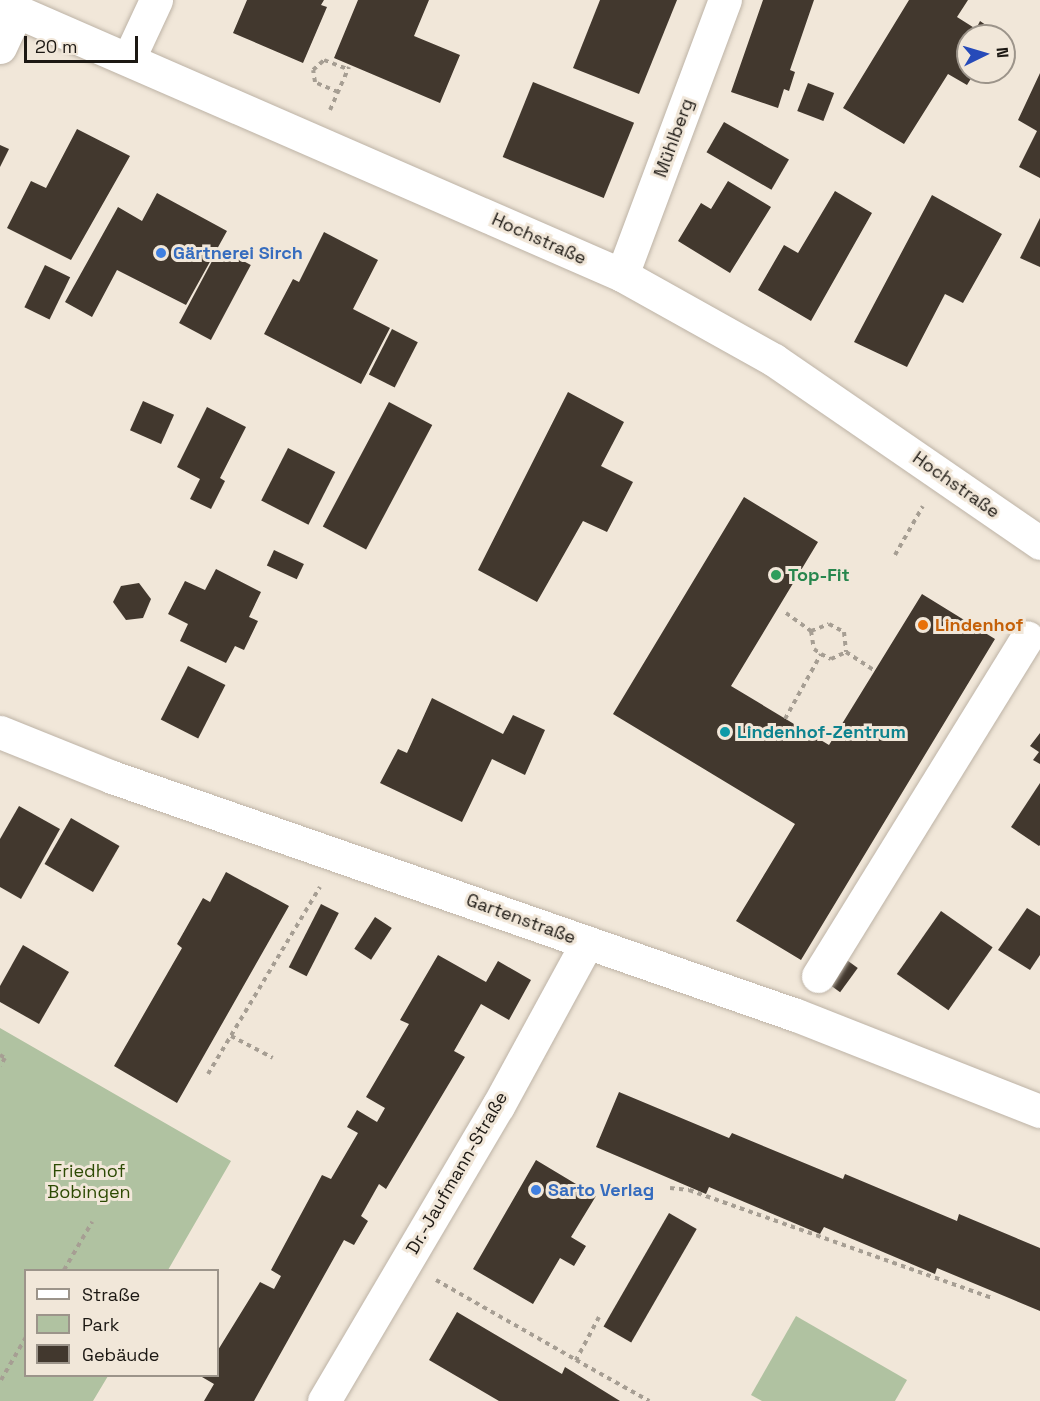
<!DOCTYPE html>
<html>
<head>
<meta charset="utf-8">
<style>
  body { margin:0 }
  #map { position:relative; width:1040px; height:1401px; overflow:hidden; background:#f1e7d9; font-family:"Space Grotesk",sans-serif }
  div>[style] { position:absolute }
  .green>* { inset:0; background:#b0c2a1 }
  .building>* { inset:0; background:#42382e; transform-origin:0 0 }
  .path>* { height:4px; margin-top:-2px; transform-origin:0; background:repeating-linear-gradient(90deg,#a69e93 0 4.5px,transparent 0 9px) }
  .roads { filter:drop-shadow(0 0 2px #bdb3a6) drop-shadow(0 0 2px #bdb3a6) }
  .minor>* { height:33px; margin:-16.5px; padding:0 16.5px; transform-origin:16.5px; border-radius:16.5px; background:#fff }
  .dots>* { width:16px; height:16px; translate:-50% -50%; box-sizing:border-box; border:3px solid #f1e7d9; border-radius:50% }
  span { translate:-50% -50%; white-space:nowrap; text-align:center; line-height:1.15; -webkit-text-stroke:6px #f1e7d9; paint-order:stroke }
  .street-label { font-size:18px; color:#1c1813 }
  .shop-label { font-size:18px; color:#366cbe; font-weight:700 }
  .left { translate:0 -50%; text-align:left }
  .leisure-label { font-size:18px; color:#27864d; font-weight:700 }
  .food-label { font-size:18px; color:#c56008; font-weight:700 }
  .culture-label { font-size:18px; color:#0d838f; font-weight:700 }
  .park-label { font-size:18px; color:#2d4a03 }
  .legend { position:absolute; left:24px; top:1269px; width:195px; height:108px; box-sizing:border-box; background:#f1e7d9; border:2px solid #9c948a; margin:0; padding:8px 10px; list-style:none; font-size:18px; color:#1c1813 }
  .legend li { display:flex; align-items:center; gap:12px; height:30px }
  .legend b { width:30px; border:2px solid #9c948a }
  .north { position:absolute; left:956px; top:24px; width:60px; height:60px; box-sizing:border-box; background:#f1e7d9; border:2px solid #9c948a; border-radius:50%; rotate:85deg; font-size:16px; font-weight:700; line-height:24px; text-align:center; color:#1c1813 }
  .north::after { content:''; display:block; margin:auto; width:21px; height:27px; background:#264ab9; clip-path:polygon(50% 0,100% 100%,50% 72%,0 100%) }
  .scale { position:absolute; left:24px; top:36px; width:114px; height:27px; box-sizing:border-box; border:3px solid #1c1813; border-top:0; padding-left:8px; font-size:18px; line-height:21px; white-space:nowrap; color:#1c1813; -webkit-text-stroke:4px #f1e7d9; paint-order:stroke }
</style>
</head>
<body>
<div id="map">
  <div class="green">
    <i style="clip-path:polygon(0 1028px,231px 1161px,168px 1270px,26px 1270px,26px 1376px,108px 1376px,93px 1401px,0 1401px)"></i>
    <i style="clip-path:polygon(796px 1316px,907px 1380px,895px 1401px,762px 1401px,751px 1395px)"></i>
  </div>
  <div class="building">
    <i style="clip-path:polygon(247px 0,324px 0,321px 5px,327px 7px,303px 63px,233px 33px)"></i>
    <i style="clip-path:polygon(358px 0,429px 0,414px 36px,460px 55px,440px 103px,334px 58px)"></i>
    <i style="clip-path:polygon(600px 0,677px 0,639px 94px,573px 68px)"></i>
    <i style="clip-path:polygon(763px 0,814px 0,790px 70px,795px 72px,789px 91px,784px 89px,778px 108px,731px 92px)"></i>
    <i style="clip-path:polygon(909px 0,968px 0,957px 17px,976px 29px,980px 21px,999px 34px,968px 36px,968px 72px,975px 72px,967px 85px,948px 74px,904px 144px,843px 108px)"></i>
    <i style="clip-path:polygon(1040px 73px,1040px 178px,1019px 167px,1037px 131px,1018px 120px)"></i>
    <i style="left:533px;top:82px;width:109px;height:81px;rotate:22deg"></i>
    <i style="left:808px;top:83px;width:28px;height:30px;rotate:21deg"></i>
    <i style="left:724px;top:122px;width:75px;height:35px;rotate:30deg"></i>
    <i style="clip-path:polygon(77px 129px,130px 156px,71px 260px,7px 228px,31px 181px,46px 188px)"></i>
    <i style="clip-path:polygon(0 145px,9px 149px,0 167px)"></i>
    <i style="clip-path:polygon(728px 181px,771px 207px,730px 273px,678px 241px,701px 203px,711px 209px)"></i>
    <i style="clip-path:polygon(835px 191px,872px 213px,811px 321px,758px 290px,784px 245px,798px 253px)"></i>
    <i style="clip-path:polygon(157px 193px,227px 231px,186px 305px,117px 270px,92px 317px,65px 302px,118px 207px,142px 221px)"></i>
    <i style="clip-path:polygon(932px 195px,1002px 234px,963px 303px,945px 294px,907px 367px,854px 342px)"></i>
    <i style="clip-path:polygon(1040px 218px,1040px 267px,1020px 258px)"></i>
    <i style="clip-path:polygon(324px 232px,378px 260px,353px 309px,390px 328px,361px 384px,264px 334px,293px 279px,299px 282px)"></i>
    <i style="left:219px;top:248px;width:36px;height:85px;rotate:28deg"></i>
    <i style="left:45px;top:265px;width:28px;height:47px;rotate:26deg"></i>
    <i style="left:392px;top:329px;width:29px;height:51px;rotate:27deg"></i>
    <i style="clip-path:polygon(568px 392px,624px 422px,601px 466px,633px 482px,607px 532px,583px 521px,537px 602px,478px 570px)"></i>
    <i style="left:143px;top:401px;width:34px;height:32px;rotate:24deg"></i>
    <i style="left:389px;top:402px;width:49px;height:141px;rotate:28deg"></i>
    <i style="clip-path:polygon(207px 407px,246px 427px,220px 478px,225px 481px,211px 509px,190px 499px,200px 479px,177px 467px)"></i>
    <i style="left:288px;top:448px;width:53px;height:59px;rotate:27deg"></i>
    <i style="clip-path:polygon(744px 497px,818px 542px,731px 686px,829px 745px,922px 594px,995px 639px,801px 960px,736px 921px,795px 824px,613px 714px)"></i>
    <i style="left:274px;top:550px;width:33px;height:17px;rotate:25deg"></i>
    <i style="clip-path:polygon(216px 569px,261px 592px,249px 617px,258px 621px,244px 650px,235px 646px,226px 663px,180px 641px,188px 624px,168px 614px,185px 581px,205px 590px)"></i>
    <i style="clip-path:polygon(139px 583px,151px 599px,143px 618px,126px 620px,113px 602px,121px 586px)"></i>
    <i style="left:188px;top:666px;width:42px;height:60px;rotate:27deg"></i>
    <i style="clip-path:polygon(432px 698px,503px 734px,513px 715px,545px 730px,525px 775px,492px 759px,462px 822px,380px 783px,398px 749px,407px 753px)"></i>
    <i style="clip-path:polygon(1040px 733px,1040px 764px,1033px 760px,1039px 752px,1030px 746px)"></i>
    <i style="clip-path:polygon(1040px 783px,1040px 845px,1039px 846px,1011px 827px)"></i>
    <i style="clip-path:polygon(19px 806px,60px 829px,21px 899px,0 887px,0 839px)"></i>
    <i style="left:71px;top:818px;width:56px;height:53px;rotate:30deg"></i>
    <i style="clip-path:polygon(226px 872px,289px 906px,177px 1103px,114px 1066px,182px 948px,177px 944px,203px 898px,210px 902px)"></i>
    <i style="left:321px;top:904px;width:20px;height:71px;rotate:27deg"></i>
    <i style="clip-path:polygon(1027px 908px,1040px 916px,1040px 955px,1030px 970px,998px 950px)"></i>
    <i style="left:941px;top:911px;width:63px;height:77px;rotate:35deg"></i>
    <i style="left:375px;top:917px;width:20px;height:38px;rotate:33deg"></i>
    <i style="clip-path:polygon(23px 945px,69px 972px,39px 1024px,0 1002px,0 986px)"></i>
    <i style="clip-path:polygon(438px 955px,486px 982px,498px 961px,531px 980px,509px 1020px,481px 1004px,454px 1051px,465px 1057px,386px 1189px,379px 1184px,361px 1216px,368px 1221px,354px 1245px,344px 1240px,254px 1401px,204px 1401px,214px 1384px,202px 1377px,218px 1376px,218px 1350px,260px 1282px,274px 1289px,281px 1276px,271px 1270px,322px 1175px,331px 1179px,358px 1133px,347px 1127px,357px 1110px,377px 1122px,385px 1108px,366px 1097px,409px 1024px,400px 1020px)"></i>
    <i style="left:844px;top:958px;width:17px;height:30px;rotate:36deg"></i>
    <i style="clip-path:polygon(619px 1092px,729px 1138px,732px 1133px,843px 1179px,845px 1174px,957px 1221px,959px 1214px,1040px 1248px,1040px 1311px,937px 1268px,935px 1274px,824px 1227px,820px 1234px,709px 1187px,706px 1194px,596px 1147px)"></i>
    <i style="clip-path:polygon(536px 1160px,596px 1196px,571px 1237px,586px 1246px,574px 1266px,560px 1258px,533px 1304px,473px 1269px)"></i>
    <i style="left:669px;top:1213px;width:32px;height:131px;rotate:30deg"></i>
    <i style="clip-path:polygon(457px 1312px,562px 1374px,565px 1367px,620px 1401px,499px 1401px,429px 1360px)"></i>
  </div>
  <div class="path">
    <i style="left:338px;top:92px;width:25px;rotate:-157deg"></i>
    <i style="left:315px;top:82px;width:12px;rotate:-99deg"></i>
    <i style="left:313px;top:70px;width:15px;rotate:-42deg"></i>
    <i style="left:324px;top:60px;width:26px;rotate:21deg"></i>
    <i style="left:330px;top:110px;width:47px;rotate:-66.2deg"></i>
    <i style="left:895px;top:555px;width:56px;rotate:-60.3deg"></i>
    <i style="left:786px;top:613px;width:31px;rotate:36deg"></i>
    <i style="left:811px;top:631px;width:19px;rotate:-21deg"></i>
    <i style="left:829px;top:624px;width:17px;rotate:28deg"></i>
    <i style="left:844px;top:632px;width:20px;rotate:84deg"></i>
    <i style="left:846px;top:652px;width:35px;rotate:33deg"></i>
    <i style="left:811px;top:631px;width:18px;rotate:81deg"></i>
    <i style="left:814px;top:649px;width:9px;rotate:36deg"></i>
    <i style="left:821px;top:654px;width:11px;rotate:27deg"></i>
    <i style="left:831px;top:659px;width:17px;rotate:-25deg"></i>
    <i style="left:785px;top:719px;width:74px;rotate:-61deg"></i>
    <i style="left:231px;top:1036px;width:47px;rotate:27.6deg"></i>
    <i style="left:0;top:1055px;width:6px;rotate:31deg"></i>
    <i style="left:5px;top:1058px;width:9px;rotate:122deg"></i>
    <i style="left:208px;top:1074px;width:218px;rotate:-59.1deg"></i>
    <i style="left:670px;top:1188px;width:19px;rotate:6deg"></i>
    <i style="left:689px;top:1190px;width:322px;rotate:19.6deg"></i>
    <i style="left:64px;top:1270px;width:56px;rotate:-59.7deg"></i>
    <i style="left:436px;top:1280px;width:161px;rotate:29.7deg"></i>
    <i style="left:599px;top:1317px;width:49px;rotate:118.1deg"></i>
    <i style="left:576px;top:1360px;width:84px;rotate:29.3deg"></i>
    <i style="left:1px;top:1380px;width:50px;rotate:-59.8deg"></i>
  </div>
  <div class="roads">
    <div class="minor">
      <i style="left:0;top:4px;width:678px;rotate:23.54deg"></i>
      <i style="left:622px;top:275px;width:174px;rotate:29.2deg"></i>
      <i style="left:774px;top:360px;width:323px;rotate:34.5deg"></i>
      <i style="left:0;top:47px;width:40px;rotate:-65deg"></i>
      <i style="left:129px;top:58px;width:64px;rotate:-65deg"></i>
      <i style="left:622px;top:275px;width:294px;rotate:-69.5deg"></i>
      <i style="left:0;top:732px;width:121px;rotate:21.9deg"></i>
      <i style="left:112px;top:777px;width:724px;rotate:19.19deg"></i>
      <i style="left:796px;top:1015px;width:262px;rotate:21.5deg"></i>
      <i style="left:818px;top:976px;width:398px;rotate:-58.3deg"></i>
      <i style="left:324px;top:1401px;width:342px;rotate:-59.5deg"></i>
      <i style="left:498px;top:1106px;width:186px;rotate:-61.4deg"></i>
    </div>
  </div>
  <div class="dots">
    <i style="left:161px;top:253px;background:#3f7fe0"></i>
    <i style="left:776px;top:575px;background:#2e9e5b"></i>
    <i style="left:923px;top:625px;background:#e8710a"></i>
    <i style="left:725px;top:732px;background:#0f9aa8"></i>
    <i style="left:536px;top:1190px;background:#3f7fe0"></i>
  </div>
  <div class="street-label">
    <span style="left:674px;top:138px;rotate:-70deg">Mühlberg</span>
    <span style="left:539px;top:239px;rotate:24deg">Hochstraße</span>
    <span style="left:956px;top:485px;rotate:35deg">Hochstraße</span>
    <span style="left:521px;top:919px;rotate:20deg">Gartenstraße</span>
    <span style="left:457px;top:1173px;rotate:-60deg">Dr.-Jaufmann-Straße</span>
  </div>
  <div class="shop-label">
    <span class="left" style="left:173px;top:253px">Gärtnerei Sirch</span>
    <span class="left" style="left:548px;top:1190px">Sarto Verlag</span>
  </div>
  <div class="leisure-label">
    <span class="left" style="left:788px;top:575px">Top-Fit</span>
  </div>
  <div class="food-label">
    <span class="left" style="left:935px;top:625px">Lindenhof</span>
  </div>
  <div class="culture-label">
    <span class="left" style="left:737px;top:732px">Lindenhof-Zentrum</span>
  </div>
  <div class="park-label">
    <span style="left:89px;top:1182px">Friedhof<br>Bobingen</span>
  </div>
  <ul class="legend">
  <li><b style="height:8px;background:#fff"></b>Straße</li>
  <li><b style="height:16px;background:#b0c2a1"></b>Park</li>
  <li><b style="height:16px;background:#42382e"></b>Gebäude</li>
  </ul>
  <div class="north">N</div>
  <div class="scale">20 m</div>
</div>
</body>
</html>
